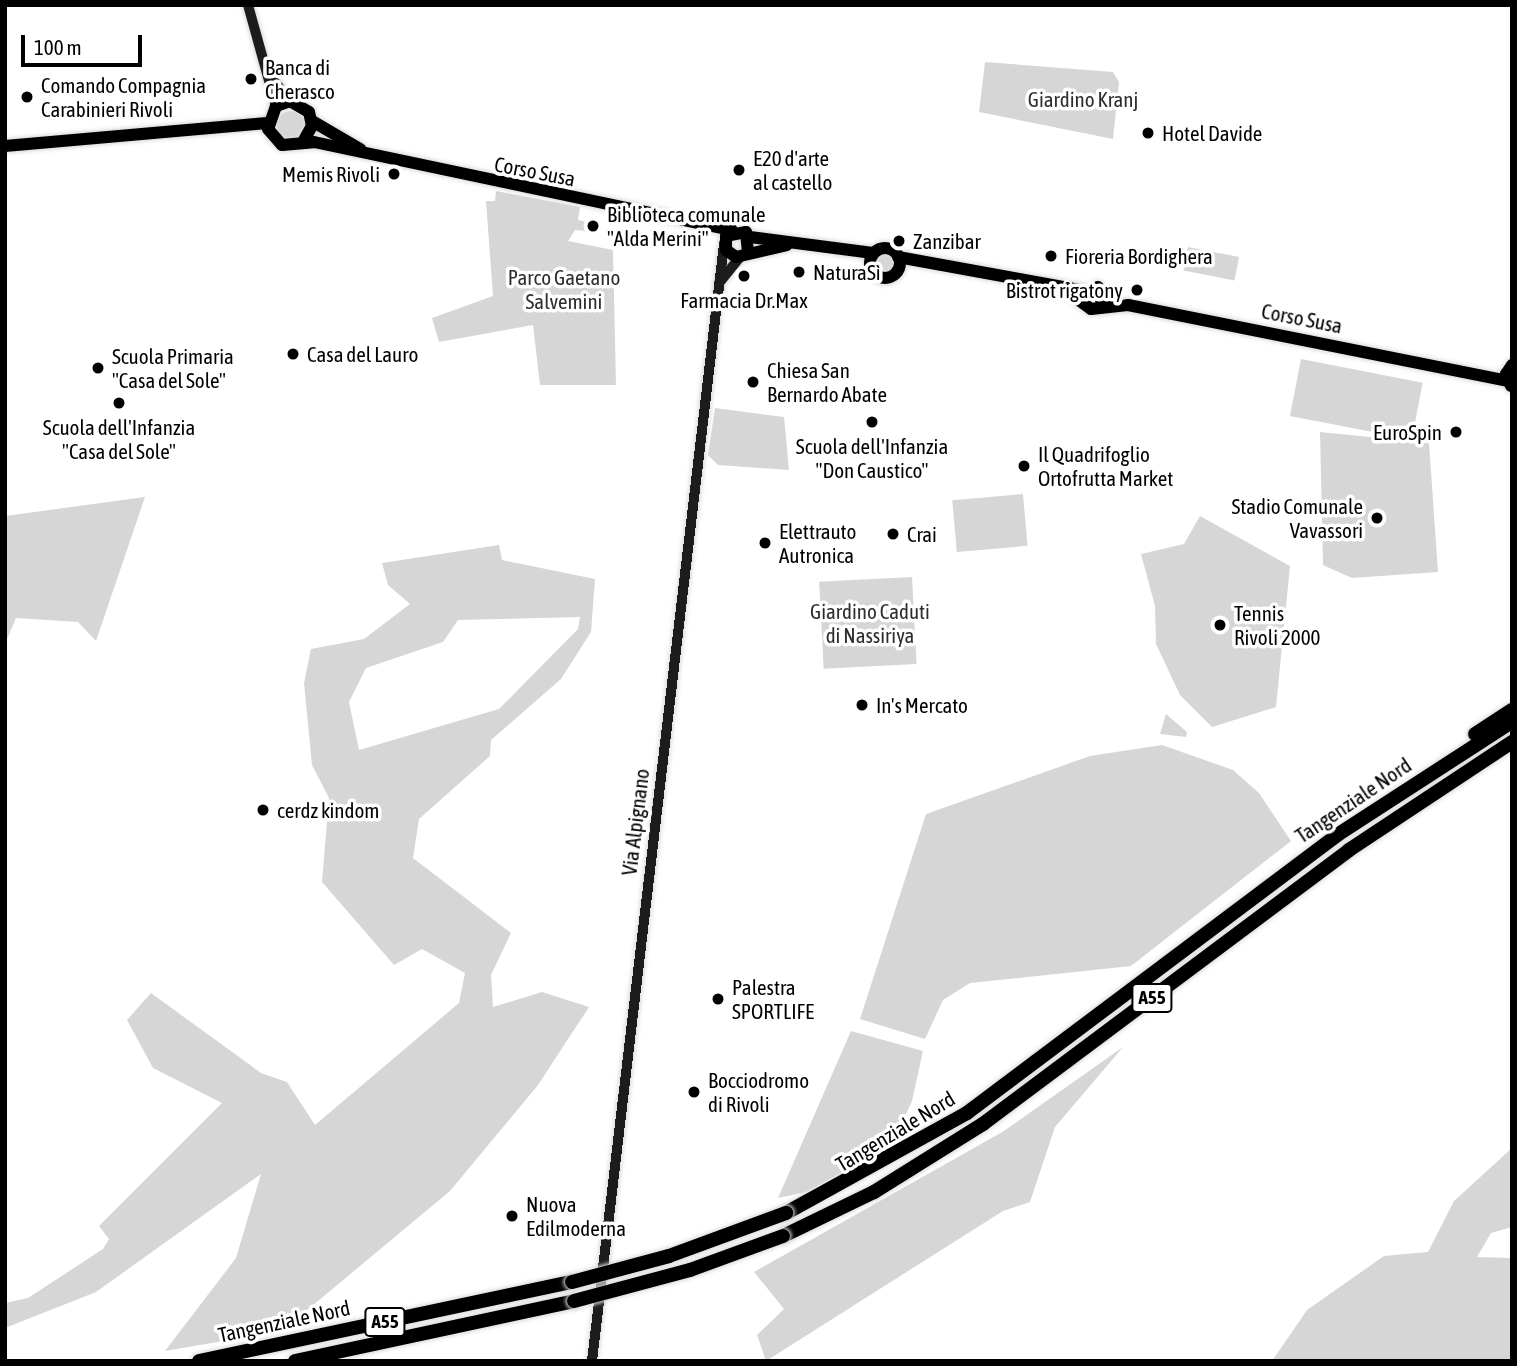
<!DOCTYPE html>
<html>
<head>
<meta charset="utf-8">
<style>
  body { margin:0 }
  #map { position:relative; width:1517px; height:1366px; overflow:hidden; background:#fff; font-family:"Asap Condensed",sans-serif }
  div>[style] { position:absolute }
  .green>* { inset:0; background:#d6d6d6; transform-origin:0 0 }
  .round { border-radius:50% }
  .roads { filter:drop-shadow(0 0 2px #dbdbdb) drop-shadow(0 0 2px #dbdbdb) }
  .secondary>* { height:10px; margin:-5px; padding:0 5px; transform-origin:5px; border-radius:5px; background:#1c1c1c }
  .primary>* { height:12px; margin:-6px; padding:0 6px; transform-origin:6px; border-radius:6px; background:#000 }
  .primary>.ring { margin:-6px; padding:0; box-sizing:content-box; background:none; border:12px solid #000; border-radius:50% }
  .highway>* { height:14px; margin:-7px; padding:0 7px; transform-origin:7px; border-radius:7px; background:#000 }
  .bridges { filter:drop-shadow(0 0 2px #dbdbdb) drop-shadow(0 0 2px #dbdbdb) }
  .highway-bridge>* { height:14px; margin:-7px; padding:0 7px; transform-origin:7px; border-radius:7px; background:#000 }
  .dots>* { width:19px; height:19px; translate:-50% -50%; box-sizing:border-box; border:4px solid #fff; border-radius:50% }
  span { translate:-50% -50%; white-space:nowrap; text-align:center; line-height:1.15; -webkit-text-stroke:7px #fff; paint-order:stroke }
  .shield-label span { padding:2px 5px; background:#fff; border:2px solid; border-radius:5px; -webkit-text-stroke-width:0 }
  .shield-label { font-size:19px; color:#000; font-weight:700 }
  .poi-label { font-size:21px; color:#000 }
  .left { translate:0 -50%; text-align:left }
  .right { translate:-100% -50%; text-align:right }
  .park-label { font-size:21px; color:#2d2d2d }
  .street-label { font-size:21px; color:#000 }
  .frame { position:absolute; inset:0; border:7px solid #000; pointer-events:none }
  .scale { position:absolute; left:21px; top:35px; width:121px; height:32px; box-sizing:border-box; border:4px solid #000; border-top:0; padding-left:9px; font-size:21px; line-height:24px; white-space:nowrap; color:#000; -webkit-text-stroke:5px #fff; paint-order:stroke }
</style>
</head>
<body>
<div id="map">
  <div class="green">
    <i style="clip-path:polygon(985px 62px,1113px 72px,1119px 82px,1113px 139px,979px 112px)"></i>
    <i class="round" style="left:277px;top:111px;width:28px;height:28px"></i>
    <i style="clip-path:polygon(496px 191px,580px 207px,578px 220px,587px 222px,586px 231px,575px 230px,568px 241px,613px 250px,616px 385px,540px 385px,533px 325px,439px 342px,432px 318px,493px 296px,486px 201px,495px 201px)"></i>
    <i style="left:1188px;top:247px;width:52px;height:24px;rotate:11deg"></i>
    <i class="round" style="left:874px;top:254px;width:20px;height:20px"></i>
    <i style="left:1301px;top:359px;width:124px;height:58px;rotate:11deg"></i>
    <i style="clip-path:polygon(715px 408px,784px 417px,789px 470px,718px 465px,708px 455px)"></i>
    <i style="clip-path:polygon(1320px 432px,1429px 443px,1438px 572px,1352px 578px,1323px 565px)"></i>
    <i style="left:1023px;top:494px;width:52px;height:71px;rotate:85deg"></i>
    <i style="clip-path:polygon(145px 497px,96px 641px,78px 622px,16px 618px,5px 644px,5px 516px)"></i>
    <i style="clip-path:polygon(1200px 516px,1290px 566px,1276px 707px,1212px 727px,1180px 695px,1156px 644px,1155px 606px,1141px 554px,1184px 544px)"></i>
    <i style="clip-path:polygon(evenodd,499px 545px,502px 560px,595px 579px,591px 632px,561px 679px,491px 740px,490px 756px,419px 819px,413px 858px,511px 933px,491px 975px,493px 1007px,542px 992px,589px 1007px,538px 1085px,450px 1191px,282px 1331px,165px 1351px,236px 1258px,261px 1174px,96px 1292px,5px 1328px,5px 1303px,28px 1298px,103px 1249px,109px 1239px,99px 1226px,222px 1103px,153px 1068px,127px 1020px,151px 993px,261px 1073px,287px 1082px,315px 1125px,459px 1003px,465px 973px,422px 949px,394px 965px,322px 882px,329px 798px,312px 765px,304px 683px,311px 649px,364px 639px,410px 604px,388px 585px,382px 563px,499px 545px,580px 617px,578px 629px,499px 709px,359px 750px,349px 702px,366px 668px,443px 642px,458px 620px,580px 617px)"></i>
    <i style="left:912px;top:577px;width:87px;height:93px;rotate:87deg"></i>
    <i style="clip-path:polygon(1166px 714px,1187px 732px,1186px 737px,1160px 734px)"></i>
    <i style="clip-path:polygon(1162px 745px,1233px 770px,1259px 793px,1291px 841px,1131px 966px,970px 983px,943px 1000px,925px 1039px,860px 1019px,926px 814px,1090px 756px)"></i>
    <i style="clip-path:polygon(851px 1031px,923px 1051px,912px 1101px,897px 1133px,872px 1156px,806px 1192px,778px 1198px)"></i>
    <i style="clip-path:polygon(1123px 1047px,1055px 1127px,1030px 1202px,1003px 1211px,766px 1361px,757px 1335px,784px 1309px,754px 1272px,1004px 1131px)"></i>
    <i style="clip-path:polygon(1512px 1148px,1512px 1227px,1491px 1233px,1477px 1257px,1512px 1258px,1512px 1361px,1272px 1361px,1307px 1310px,1384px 1256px,1428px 1252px,1454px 1201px)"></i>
  </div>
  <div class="roads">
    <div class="secondary">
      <i style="left:248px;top:5px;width:105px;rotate:74.5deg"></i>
      <i style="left:271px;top:77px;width:31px;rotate:52deg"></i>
      <i style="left:719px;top:283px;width:33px;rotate:-51deg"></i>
      <i style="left:592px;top:1361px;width:1125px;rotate:-83.26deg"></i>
    </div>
    <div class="primary">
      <i style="left:312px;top:121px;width:56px;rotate:30.3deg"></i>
      <i style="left:303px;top:142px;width:18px;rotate:-61deg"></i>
      <i style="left:312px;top:126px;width:14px;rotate:-102deg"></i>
      <i style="left:309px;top:112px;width:22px;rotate:-150deg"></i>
      <i style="left:290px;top:101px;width:15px;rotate:160deg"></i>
      <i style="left:276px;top:106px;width:24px;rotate:109deg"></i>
      <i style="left:268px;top:129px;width:21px;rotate:49deg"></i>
      <i style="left:282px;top:145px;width:32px;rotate:-5deg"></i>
      <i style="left:314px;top:142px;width:427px;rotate:11.9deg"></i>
      <i style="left:5px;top:146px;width:263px;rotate:-5deg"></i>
      <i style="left:750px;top:237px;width:124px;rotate:7.4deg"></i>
      <i class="ring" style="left:870px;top:248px;width:18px;height:18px"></i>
      <i style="left:748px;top:252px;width:20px;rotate:-96deg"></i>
      <i style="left:746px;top:232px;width:20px;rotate:169deg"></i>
      <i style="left:726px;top:236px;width:14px;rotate:90deg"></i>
      <i style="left:726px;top:250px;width:12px;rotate:35deg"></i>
      <i style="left:736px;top:257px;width:52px;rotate:-13.2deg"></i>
      <i style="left:898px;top:257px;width:190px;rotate:10.3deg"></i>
      <i style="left:1069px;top:293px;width:27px;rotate:36deg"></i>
      <i style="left:1091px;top:309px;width:37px;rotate:-6deg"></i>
      <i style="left:1128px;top:305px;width:387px;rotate:11.3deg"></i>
      <i style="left:1083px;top:296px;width:17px;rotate:-31deg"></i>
      <i style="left:1098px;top:287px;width:18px;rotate:77deg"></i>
      <i style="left:1511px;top:386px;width:13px;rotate:-113deg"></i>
      <i style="left:1506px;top:374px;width:11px;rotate:-56deg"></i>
    </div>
    <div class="highway">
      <i style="left:1475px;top:734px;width:44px;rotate:-33deg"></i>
      <i style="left:786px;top:1213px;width:207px;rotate:-28.9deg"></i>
      <i style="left:967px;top:1113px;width:463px;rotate:-36.9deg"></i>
      <i style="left:1337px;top:835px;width:208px;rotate:-32.9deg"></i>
      <i style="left:783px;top:1236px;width:101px;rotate:-25.8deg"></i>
      <i style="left:874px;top:1192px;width:128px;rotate:-32deg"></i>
      <i style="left:983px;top:1124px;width:457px;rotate:-36.8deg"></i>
      <i style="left:1349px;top:850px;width:196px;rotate:-33.5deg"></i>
      <i style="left:199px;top:1361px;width:381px;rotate:-12deg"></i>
      <i style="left:295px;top:1361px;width:285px;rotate:-12.1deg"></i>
    </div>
  </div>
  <div class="bridges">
    <div class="highway-bridge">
      <i style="left:572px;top:1282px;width:100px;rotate:-15deg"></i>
      <i style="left:669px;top:1256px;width:125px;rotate:-20.2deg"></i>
      <i style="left:574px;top:1301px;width:120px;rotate:-15deg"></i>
      <i style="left:690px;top:1270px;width:99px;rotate:-20.1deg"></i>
    </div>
  </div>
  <div class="dots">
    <i style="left:251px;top:79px;background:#000"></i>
    <i style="left:27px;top:97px;background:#000"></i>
    <i style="left:1148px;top:133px;background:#000"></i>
    <i style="left:739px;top:170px;background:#000"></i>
    <i style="left:394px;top:174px;background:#000"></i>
    <i style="left:593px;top:226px;background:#000"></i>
    <i style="left:899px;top:241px;background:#000"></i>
    <i style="left:1051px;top:256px;background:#000"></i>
    <i style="left:799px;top:272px;background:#000"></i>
    <i style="left:744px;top:276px;background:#000"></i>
    <i style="left:1137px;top:290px;background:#000"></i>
    <i style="left:293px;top:354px;background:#000"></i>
    <i style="left:98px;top:368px;background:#000"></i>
    <i style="left:753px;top:382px;background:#000"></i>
    <i style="left:119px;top:403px;background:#000"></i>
    <i style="left:872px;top:422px;background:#000"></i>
    <i style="left:1456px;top:432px;background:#000"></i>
    <i style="left:1024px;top:466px;background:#000"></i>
    <i style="left:1377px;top:518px;background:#000"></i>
    <i style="left:893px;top:534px;background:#000"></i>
    <i style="left:765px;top:543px;background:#000"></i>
    <i style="left:1220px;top:625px;background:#000"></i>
    <i style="left:862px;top:705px;background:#000"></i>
    <i style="left:263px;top:810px;background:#000"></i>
    <i style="left:718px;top:999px;background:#000"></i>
    <i style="left:694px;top:1092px;background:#000"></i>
    <i style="left:512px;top:1216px;background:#000"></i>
  </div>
  <div class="shield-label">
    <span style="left:1152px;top:998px">A55</span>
    <span style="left:385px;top:1322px">A55</span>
  </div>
  <div class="poi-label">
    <span class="left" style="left:265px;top:79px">Banca di<br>Cherasco</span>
    <span class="left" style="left:41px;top:97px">Comando Compagnia<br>Carabinieri Rivoli</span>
    <span class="left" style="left:1162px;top:133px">Hotel Davide</span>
    <span class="left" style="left:753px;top:170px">E20 d'arte<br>al castello</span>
    <span class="right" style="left:380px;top:174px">Memis Rivoli</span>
    <span class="left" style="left:607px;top:226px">Biblioteca comunale<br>"Alda Merini"</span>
    <span class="left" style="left:913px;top:241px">Zanzibar</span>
    <span class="left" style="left:1065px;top:256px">Fioreria Bordighera</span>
    <span class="left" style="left:813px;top:272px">NaturaSì</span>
    <span class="right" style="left:1123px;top:290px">Bistrot rigatony</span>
    <span style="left:744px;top:300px">Farmacia Dr.Max</span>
    <span class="left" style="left:307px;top:354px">Casa del Lauro</span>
    <span class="left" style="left:112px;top:368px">Scuola Primaria<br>"Casa del Sole"</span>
    <span class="left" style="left:767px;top:382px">Chiesa San<br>Bernardo Abate</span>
    <span style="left:119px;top:439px">Scuola dell'Infanzia<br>"Casa del Sole"</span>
    <span class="right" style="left:1442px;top:432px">EuroSpin</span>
    <span style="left:872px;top:458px">Scuola dell'Infanzia<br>"Don Caustico"</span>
    <span class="left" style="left:1038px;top:466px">Il Quadrifoglio<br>Ortofrutta Market</span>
    <span class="right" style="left:1363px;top:518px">Stadio Comunale<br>Vavassori</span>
    <span class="left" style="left:779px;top:543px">Elettrauto<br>Autronica</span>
    <span class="left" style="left:907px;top:534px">Crai</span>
    <span class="left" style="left:1234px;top:625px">Tennis<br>Rivoli 2000</span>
    <span class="left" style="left:876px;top:705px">In's Mercato</span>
    <span class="left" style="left:277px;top:810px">cerdz kindom</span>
    <span class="left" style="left:732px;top:999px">Palestra<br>SPORTLIFE</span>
    <span class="left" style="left:708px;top:1092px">Bocciodromo<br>di Rivoli</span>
    <span class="left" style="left:526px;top:1216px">Nuova<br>Edilmoderna</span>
  </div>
  <div class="park-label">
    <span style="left:1083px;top:99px">Giardino Kranj</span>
    <span style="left:564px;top:289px">Parco Gaetano<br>Salvemini</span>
    <span style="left:870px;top:623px">Giardino Caduti<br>di Nassiriya</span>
  </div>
  <div class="street-label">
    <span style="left:535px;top:171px;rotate:11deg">Corso Susa</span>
    <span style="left:1302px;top:318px;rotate:11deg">Corso Susa</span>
    <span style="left:1353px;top:800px;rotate:-34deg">Tangenziale Nord</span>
    <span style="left:635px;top:822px;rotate:-83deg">Via Alpignano</span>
    <span style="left:895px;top:1131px;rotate:-31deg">Tangenziale Nord</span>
    <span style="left:284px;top:1321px;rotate:-12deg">Tangenziale Nord</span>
  </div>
  <div class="frame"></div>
  <div class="scale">100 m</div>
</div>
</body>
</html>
